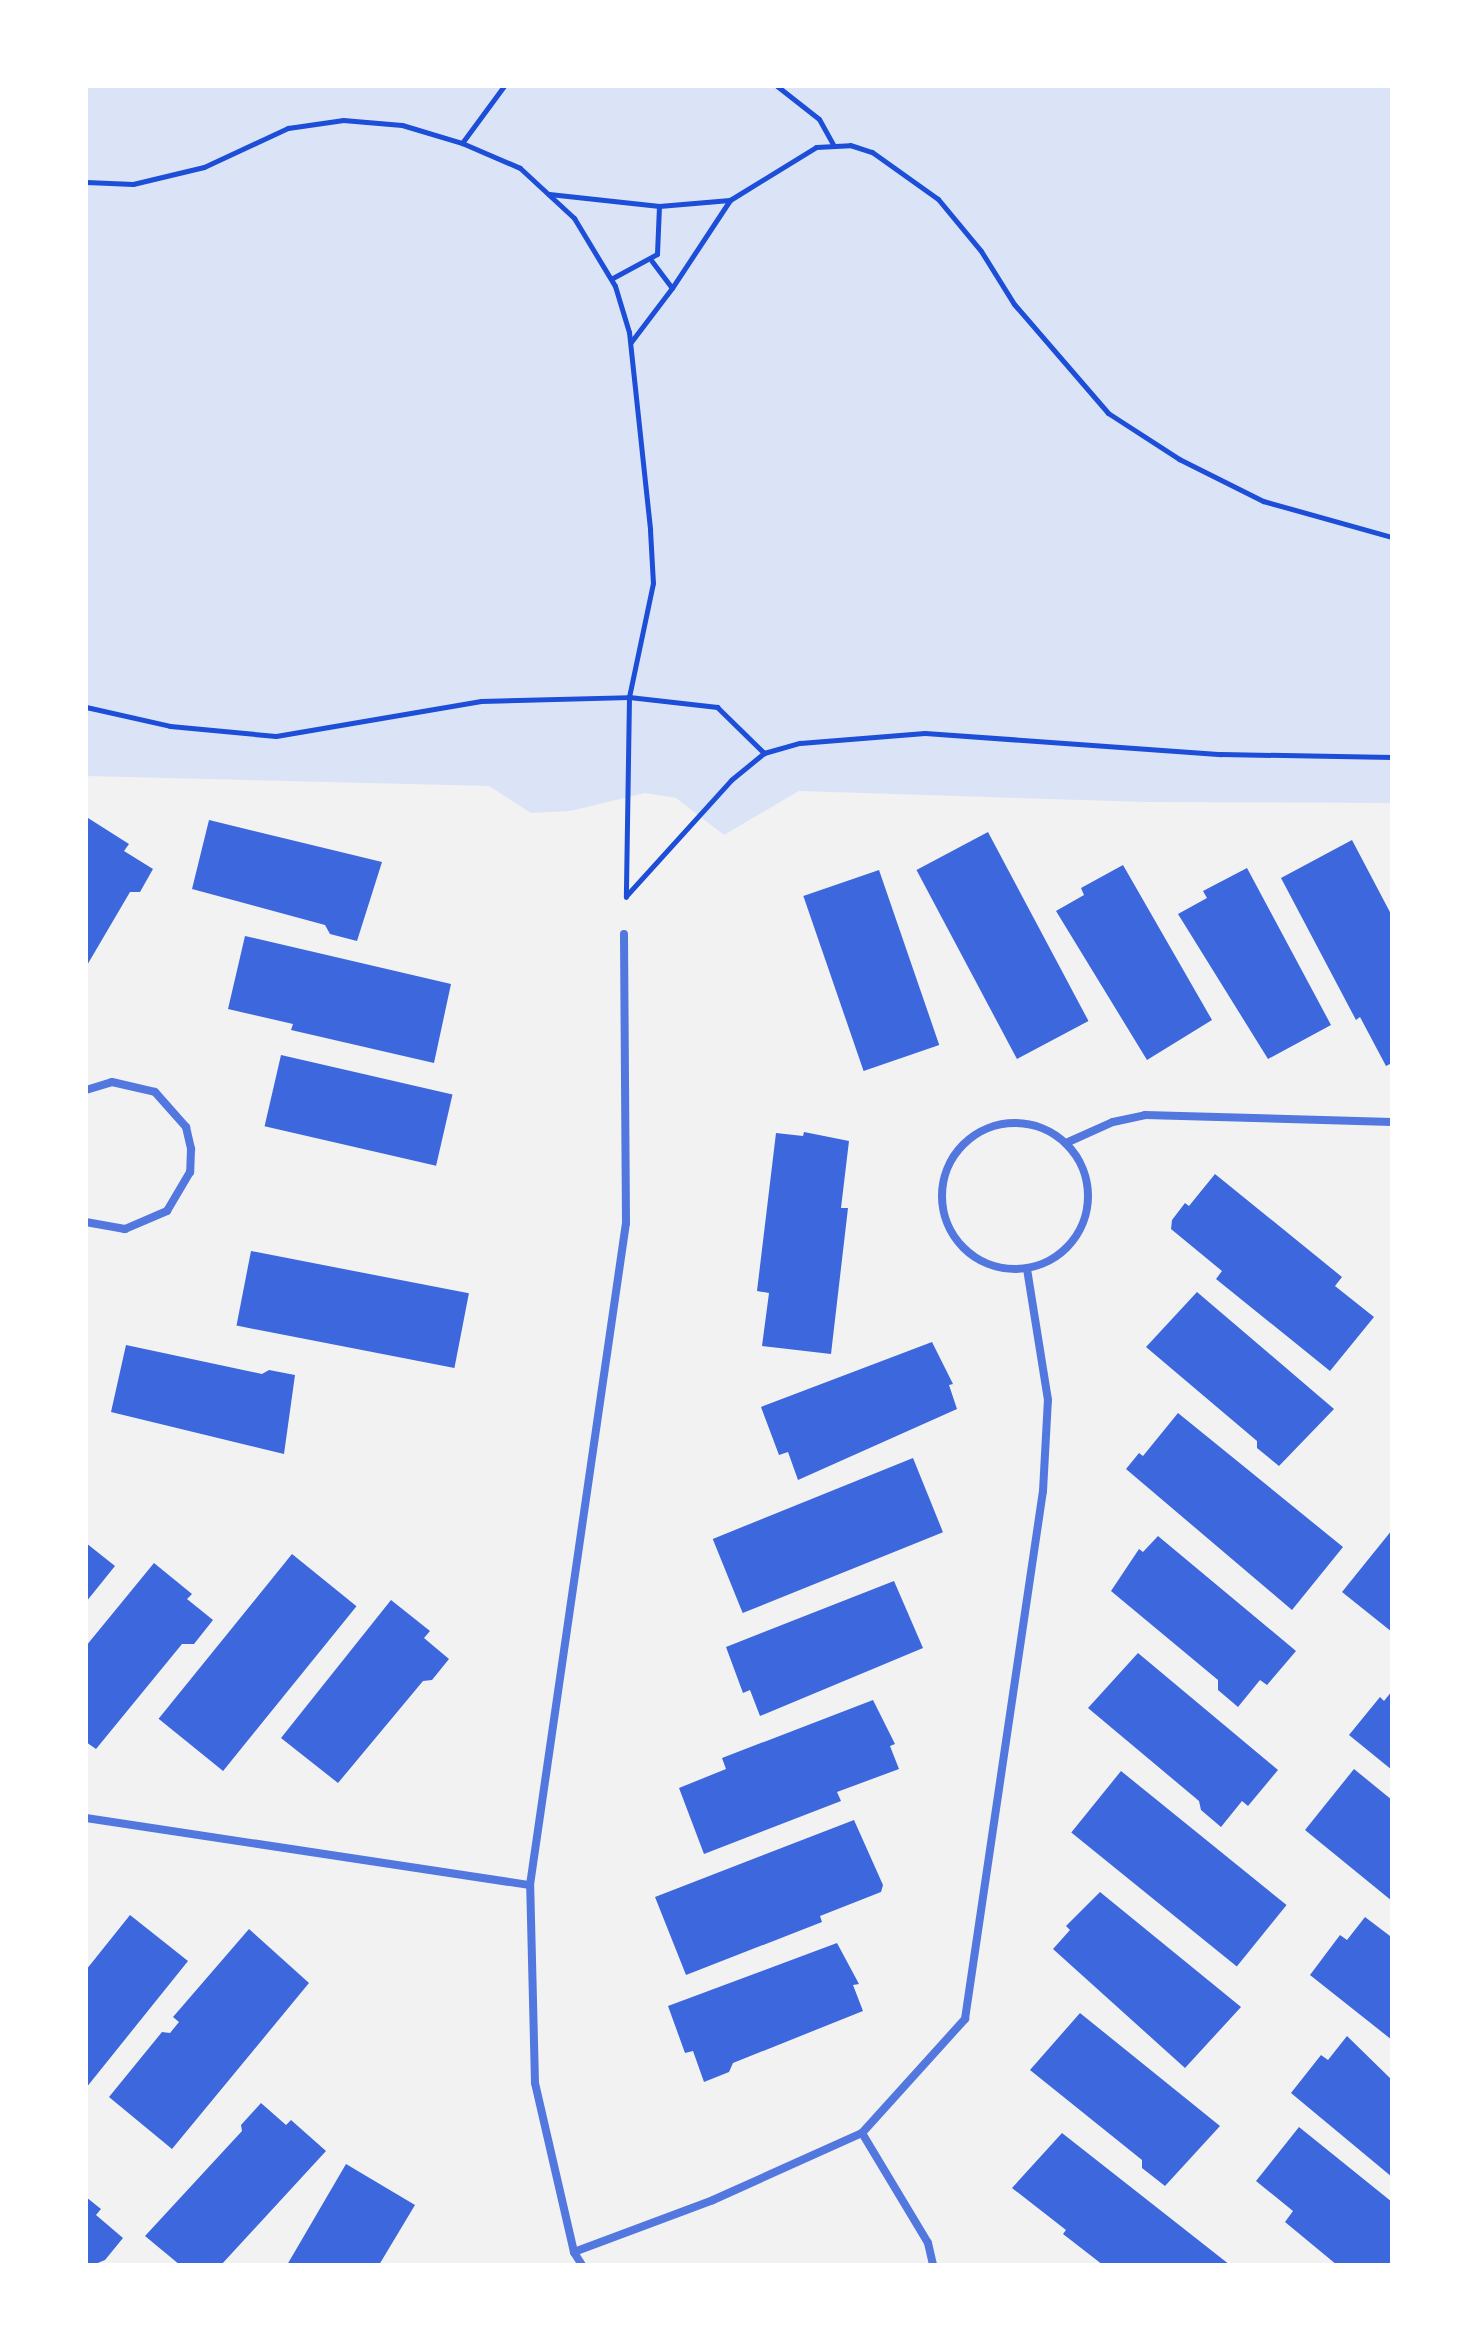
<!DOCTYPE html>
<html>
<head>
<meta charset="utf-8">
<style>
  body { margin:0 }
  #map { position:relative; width:1478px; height:2351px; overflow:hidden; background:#f2f2f2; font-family:"Archivo Narrow",sans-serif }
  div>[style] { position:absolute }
  .green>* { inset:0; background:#dbe4f7 }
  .building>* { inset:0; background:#3d67dc; transform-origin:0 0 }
  .path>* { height:5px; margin:-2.5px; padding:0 2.5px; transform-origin:2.5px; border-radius:2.5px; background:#1d4ed8 }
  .minor>* { height:8px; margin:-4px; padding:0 4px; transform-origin:4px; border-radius:4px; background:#5277de }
  .minor>.ring { margin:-4px; padding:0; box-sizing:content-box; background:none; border:8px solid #5277de; border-radius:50% }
  span { translate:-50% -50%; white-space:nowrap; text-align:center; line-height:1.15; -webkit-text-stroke:6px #fff; paint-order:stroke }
  .frame { position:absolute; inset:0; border:88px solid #fff; pointer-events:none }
</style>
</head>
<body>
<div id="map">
  <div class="green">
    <i style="clip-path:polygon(86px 86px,1392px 86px,1392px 803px,1145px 802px,799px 791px,724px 835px,676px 798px,645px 793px,570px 811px,531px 813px,489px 786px,86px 776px)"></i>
  </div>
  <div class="building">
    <i style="clip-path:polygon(88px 818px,129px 844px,124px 851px,153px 869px,140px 892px,130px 892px,86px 967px)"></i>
    <i style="clip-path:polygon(209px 820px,382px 862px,357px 941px,330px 934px,325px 925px,192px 889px)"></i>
    <i style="left:988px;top:832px;width:214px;height:81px;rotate:62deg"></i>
    <i style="clip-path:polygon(1352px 840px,1392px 916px,1392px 1063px,1386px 1066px,1360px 1017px,1356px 1020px,1281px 878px)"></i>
    <i style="clip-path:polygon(1123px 865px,1212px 1020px,1147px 1060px,1056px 911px,1084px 895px,1081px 888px)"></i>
    <i style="clip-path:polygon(1247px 868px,1331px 1025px,1268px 1059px,1178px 914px,1207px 898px,1203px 891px)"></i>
    <i style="left:879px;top:870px;width:185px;height:80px;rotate:71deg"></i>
    <i style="clip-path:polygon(245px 936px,451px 984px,434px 1063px,291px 1030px,293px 1024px,228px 1009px)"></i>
    <i style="left:281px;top:1055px;width:176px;height:73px;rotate:13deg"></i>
    <i style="clip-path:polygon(804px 1132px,849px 1141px,841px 1208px,848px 1208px,831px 1354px,762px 1346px,769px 1293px,757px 1291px,776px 1133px,803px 1136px)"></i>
    <i style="clip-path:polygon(1215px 1174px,1342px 1277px,1335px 1286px,1374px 1317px,1330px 1371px,1216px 1279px,1222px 1271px,1171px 1229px,1172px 1220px,1185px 1203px,1189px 1206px)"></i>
    <i style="left:251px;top:1251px;width:222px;height:76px;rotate:11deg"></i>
    <i style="clip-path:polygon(1197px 1292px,1334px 1409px,1279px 1466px,1257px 1448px,1257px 1441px,1146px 1347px)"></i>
    <i style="clip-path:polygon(932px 1342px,953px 1384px,949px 1385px,957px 1409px,798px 1480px,788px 1452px,779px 1455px,761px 1407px)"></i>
    <i style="clip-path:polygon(126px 1345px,262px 1374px,269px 1370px,295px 1375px,284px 1454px,111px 1412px)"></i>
    <i style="clip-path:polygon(1178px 1413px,1343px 1547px,1292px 1610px,1126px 1469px,1139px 1453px,1143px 1456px)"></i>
    <i style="left:913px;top:1458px;width:80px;height:216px;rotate:68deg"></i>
    <i style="clip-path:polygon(1392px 1530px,1392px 1632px,1342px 1592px)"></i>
    <i style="clip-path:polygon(1158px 1536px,1296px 1651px,1267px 1685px,1260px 1680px,1238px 1707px,1218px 1690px,1218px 1680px,1111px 1591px,1139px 1549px,1143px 1552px)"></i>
    <i style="clip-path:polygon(86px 1543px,115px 1566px,86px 1602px)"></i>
    <i style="left:292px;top:1554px;width:83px;height:212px;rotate:39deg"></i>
    <i style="clip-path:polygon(154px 1563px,192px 1594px,187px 1599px,213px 1620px,194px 1644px,182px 1644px,96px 1749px,86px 1742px,86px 1646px)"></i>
    <i style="clip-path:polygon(894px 1581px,923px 1648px,760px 1716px,750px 1690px,743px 1693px,726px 1647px)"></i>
    <i style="clip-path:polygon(391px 1600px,430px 1631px,424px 1638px,449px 1659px,432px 1680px,423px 1681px,338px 1783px,281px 1738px)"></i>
    <i style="clip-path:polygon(1138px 1653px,1278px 1770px,1248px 1806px,1242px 1801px,1221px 1827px,1201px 1810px,1199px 1801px,1088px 1708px)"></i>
    <i style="clip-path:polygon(1392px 1691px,1392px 1770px,1349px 1735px,1380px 1697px,1384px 1701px)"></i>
    <i style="clip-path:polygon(873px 1700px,895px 1744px,890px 1746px,899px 1769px,837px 1792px,841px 1801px,704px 1854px,679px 1788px,726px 1769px,722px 1758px)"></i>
    <i style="clip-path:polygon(1354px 1769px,1392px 1800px,1392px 1901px,1305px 1830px)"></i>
    <i style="left:1121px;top:1771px;width:213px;height:79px;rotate:39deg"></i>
    <i style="clip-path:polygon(854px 1820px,883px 1885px,881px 1892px,820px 1916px,822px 1922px,686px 1975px,655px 1897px)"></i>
    <i style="clip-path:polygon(1100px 1892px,1241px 2007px,1185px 2068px,1053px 1949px,1070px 1930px,1066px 1926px)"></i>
    <i style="clip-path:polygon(130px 1915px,188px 1961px,86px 2088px,86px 1970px)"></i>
    <i style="clip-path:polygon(1365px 1917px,1390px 1936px,1392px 2040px,1310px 1975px,1340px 1935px,1347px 1940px)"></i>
    <i style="clip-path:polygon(249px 1929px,309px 1983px,172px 2149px,109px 2097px,162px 2032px,170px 2033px,179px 2022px,173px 2017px)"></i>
    <i style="clip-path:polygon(837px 1943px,859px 1984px,853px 1985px,863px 2011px,733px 2063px,729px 2072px,704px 2082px,693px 2051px,685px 2053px,668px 2006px)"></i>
    <i style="clip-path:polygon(1080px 2013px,1220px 2126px,1165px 2186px,1142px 2168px,1142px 2160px,1030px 2070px)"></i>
    <i style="clip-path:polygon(1347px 2036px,1392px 2080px,1392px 2177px,1291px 2093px,1321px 2055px,1328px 2060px)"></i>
    <i style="clip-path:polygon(261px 2103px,286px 2125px,291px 2120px,326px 2151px,221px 2265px,180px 2265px,145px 2236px,242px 2131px,241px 2125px)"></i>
    <i style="clip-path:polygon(1299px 2127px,1392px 2202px,1392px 2265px,1337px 2265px,1285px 2222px,1293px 2211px,1256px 2181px)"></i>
    <i style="clip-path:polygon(1062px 2133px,1230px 2265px,1103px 2265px,1063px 2234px,1066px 2230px,1012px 2188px)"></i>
    <i style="clip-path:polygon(346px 2164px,415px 2205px,379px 2265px,287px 2265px)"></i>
    <i style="clip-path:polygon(86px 2197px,101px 2209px,96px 2215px,123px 2238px,105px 2260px,93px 2265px,86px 2265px)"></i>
  </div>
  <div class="path">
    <i style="left:777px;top:86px;width:53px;rotate:38.2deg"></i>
    <i style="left:819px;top:119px;width:29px;rotate:61deg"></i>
    <i style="left:462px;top:143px;width:71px;rotate:-53.6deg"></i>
    <i style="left:86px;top:182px;width:47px;rotate:2.4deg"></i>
    <i style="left:133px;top:184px;width:73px;rotate:-13.5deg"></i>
    <i style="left:204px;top:167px;width:93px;rotate:-24.9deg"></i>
    <i style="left:288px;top:128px;width:56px;rotate:-8.3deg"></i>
    <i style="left:343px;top:120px;width:59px;rotate:4.8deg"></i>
    <i style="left:402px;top:125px;width:63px;rotate:16.7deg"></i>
    <i style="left:462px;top:143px;width:63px;rotate:23.3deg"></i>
    <i style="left:520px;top:168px;width:74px;rotate:42.8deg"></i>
    <i style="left:574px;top:218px;width:79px;rotate:58.9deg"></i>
    <i style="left:615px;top:286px;width:48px;rotate:73.1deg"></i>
    <i style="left:629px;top:332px;width:199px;rotate:83.9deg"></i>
    <i style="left:650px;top:530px;width:53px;rotate:86.8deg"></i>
    <i style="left:653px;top:583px;width:116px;rotate:101.9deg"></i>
    <i style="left:629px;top:697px;width:200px;rotate:90.9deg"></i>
    <i style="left:549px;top:194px;width:111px;rotate:6.2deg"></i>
    <i style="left:659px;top:206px;width:48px;rotate:92.4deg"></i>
    <i style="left:657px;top:254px;width:52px;rotate:151.5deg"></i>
    <i style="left:730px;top:200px;width:101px;rotate:-31.6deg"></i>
    <i style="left:816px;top:147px;width:34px;rotate:-3deg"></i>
    <i style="left:850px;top:145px;width:23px;rotate:18deg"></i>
    <i style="left:872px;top:152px;width:81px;rotate:35.5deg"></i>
    <i style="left:938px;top:199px;width:67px;rotate:50.4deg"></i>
    <i style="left:981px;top:251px;width:62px;rotate:58.1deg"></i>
    <i style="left:1014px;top:304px;width:144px;rotate:49.2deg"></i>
    <i style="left:1108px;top:413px;width:85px;rotate:32.9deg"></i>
    <i style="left:1179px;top:459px;width:94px;rotate:26.6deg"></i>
    <i style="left:1263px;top:501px;width:134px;rotate:15.6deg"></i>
    <i style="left:659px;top:206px;width:71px;rotate:-4.8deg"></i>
    <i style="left:730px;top:200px;width:105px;rotate:123.4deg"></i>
    <i style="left:631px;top:342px;width:68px;rotate:-52.8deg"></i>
    <i style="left:672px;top:288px;width:34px;rotate:-127deg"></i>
    <i style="left:86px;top:707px;width:86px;rotate:12.7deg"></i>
    <i style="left:170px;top:726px;width:106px;rotate:5.4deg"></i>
    <i style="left:276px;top:736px;width:208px;rotate:-9.7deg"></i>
    <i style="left:481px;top:701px;width:148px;rotate:-1.5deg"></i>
    <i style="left:629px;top:697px;width:89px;rotate:6.5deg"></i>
    <i style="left:717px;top:707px;width:66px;rotate:44.4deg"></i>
    <i style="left:626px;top:896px;width:156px;rotate:-47.8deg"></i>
    <i style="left:731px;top:780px;width:43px;rotate:-39.3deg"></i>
    <i style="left:764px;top:753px;width:37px;rotate:-16deg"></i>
    <i style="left:800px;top:743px;width:125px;rotate:-4.6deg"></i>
    <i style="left:925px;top:733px;width:297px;rotate:4.1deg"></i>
    <i style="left:1221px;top:754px;width:171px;rotate:1deg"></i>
  </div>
  <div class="minor">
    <i style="left:86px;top:1090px;width:27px;rotate:-17deg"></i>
    <i style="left:112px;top:1082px;width:44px;rotate:13.1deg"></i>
    <i style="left:155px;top:1092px;width:47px;rotate:48.5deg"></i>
    <i style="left:186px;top:1127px;width:23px;rotate:77deg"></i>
    <i style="left:191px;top:1149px;width:23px;rotate:92deg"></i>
    <i style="left:190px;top:1172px;width:45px;rotate:120.5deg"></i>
    <i style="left:167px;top:1211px;width:46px;rotate:156.8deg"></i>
    <i style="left:125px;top:1229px;width:40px;rotate:-170deg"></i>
    <i class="ring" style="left:942px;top:1123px;width:138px;height:138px"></i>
    <i style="left:1066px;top:1143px;width:51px;rotate:-24.1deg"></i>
    <i style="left:1113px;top:1122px;width:33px;rotate:-12deg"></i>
    <i style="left:1145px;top:1115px;width:247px;rotate:1.6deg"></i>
    <i style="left:86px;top:1818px;width:449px;rotate:8.6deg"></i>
    <i style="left:862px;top:2133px;width:128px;rotate:59deg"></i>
    <i style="left:928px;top:2243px;width:23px;rotate:77deg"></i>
    <i style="left:574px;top:2252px;width:148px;rotate:-20.5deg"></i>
    <i style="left:713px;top:2200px;width:163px;rotate:-24.2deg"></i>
    <i style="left:862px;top:2133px;width:154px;rotate:-47.9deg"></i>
    <i style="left:965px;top:2019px;width:534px;rotate:-81.6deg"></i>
    <i style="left:1043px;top:1491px;width:91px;rotate:-86.9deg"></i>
    <i style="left:1048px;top:1400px;width:133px;rotate:-99.1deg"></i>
    <i style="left:582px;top:2265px;width:15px;rotate:-122deg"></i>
    <i style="left:574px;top:2252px;width:173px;rotate:-103deg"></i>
    <i style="left:535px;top:2083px;width:198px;rotate:-91.4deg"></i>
    <i style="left:530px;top:1885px;width:669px;rotate:-81.75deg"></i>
    <i style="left:626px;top:1223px;width:289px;rotate:-90.4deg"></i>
  </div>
  <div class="frame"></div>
</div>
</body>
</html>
